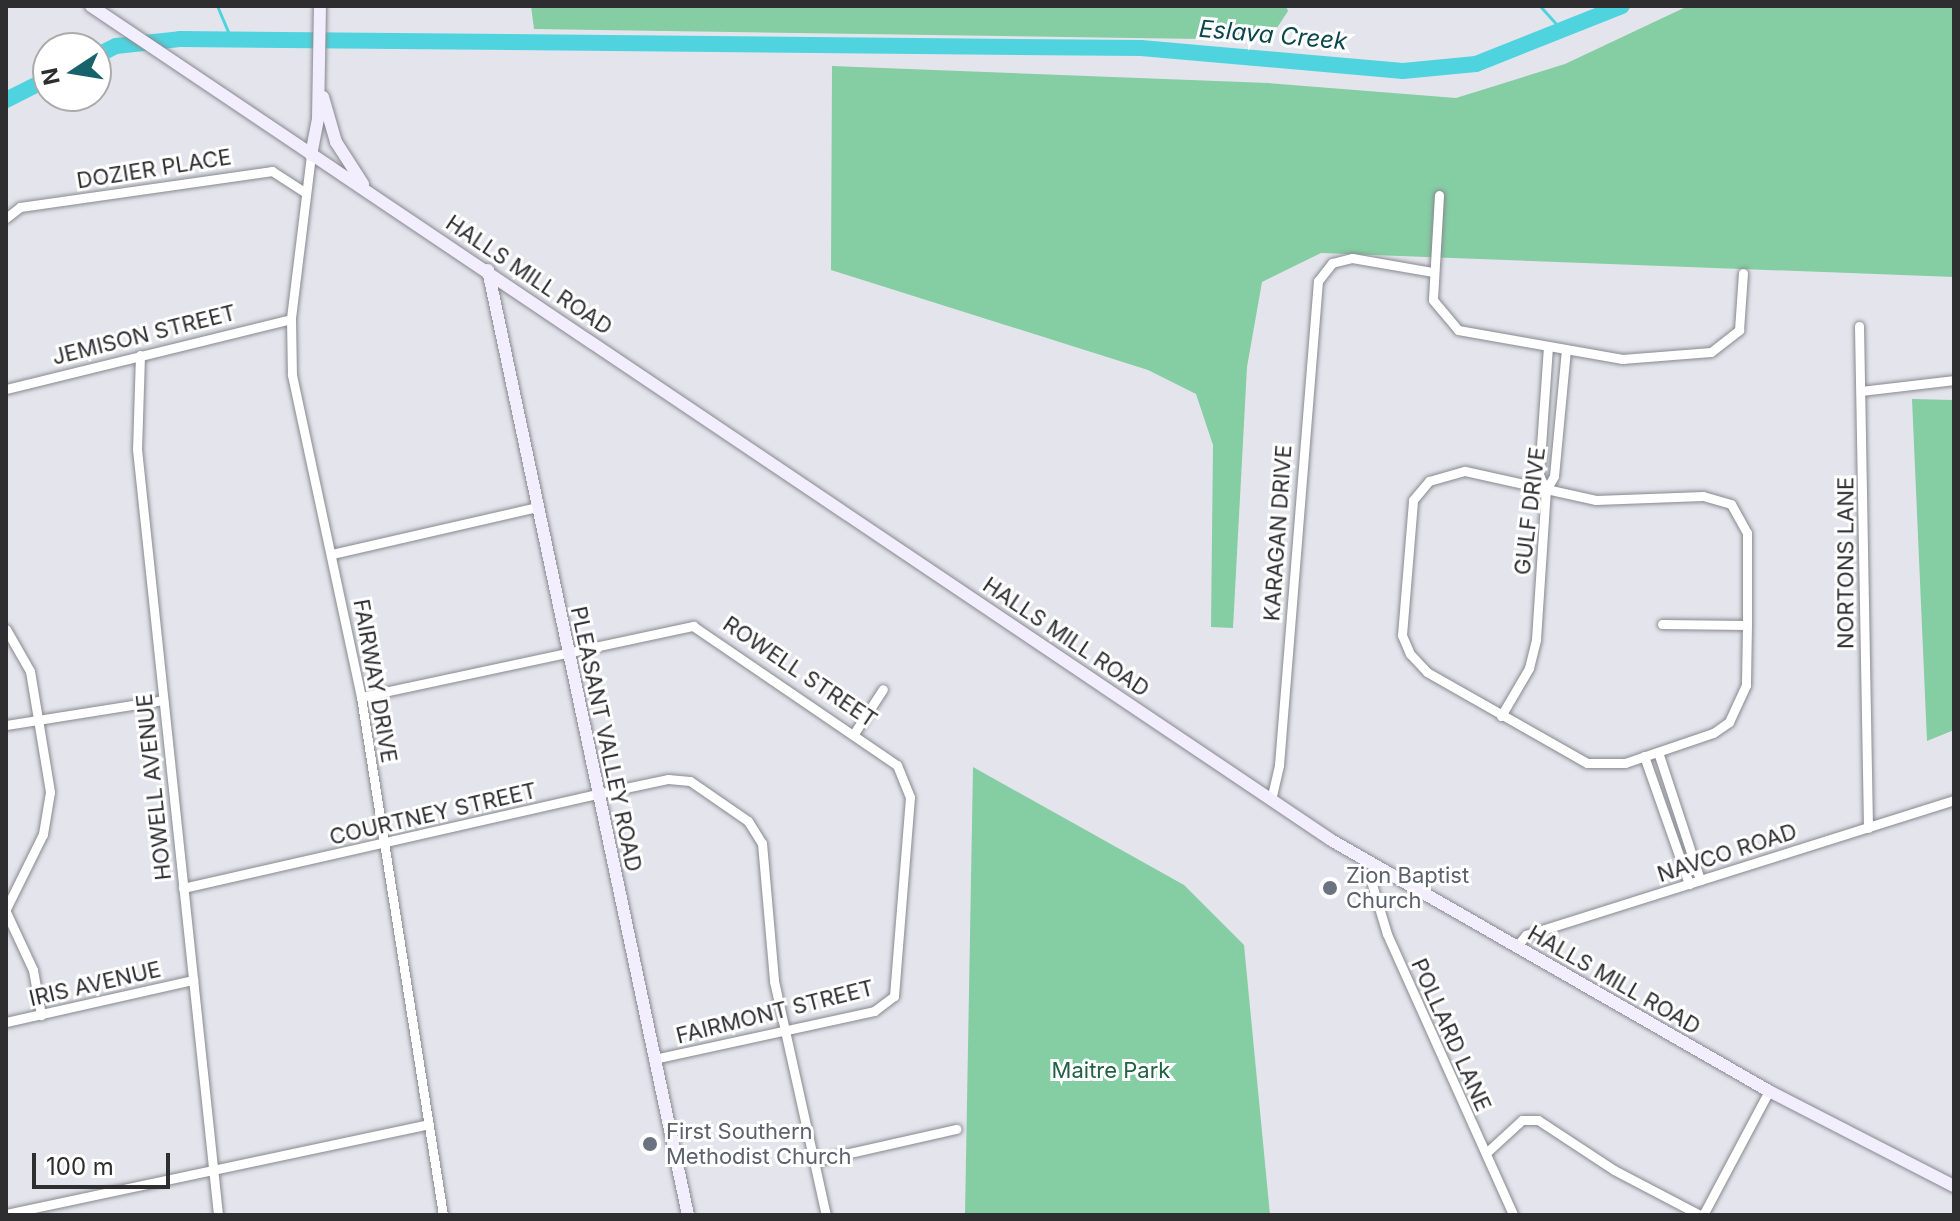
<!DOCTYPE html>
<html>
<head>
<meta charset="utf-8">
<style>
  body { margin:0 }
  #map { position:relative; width:1960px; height:1221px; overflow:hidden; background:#e4e5ec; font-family:Inter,sans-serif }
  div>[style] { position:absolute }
  .green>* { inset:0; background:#85cda3 }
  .stream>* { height:3px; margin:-1.5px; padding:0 1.5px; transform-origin:1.5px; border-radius:1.5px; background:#4fd4df }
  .river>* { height:16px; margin:-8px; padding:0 8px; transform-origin:8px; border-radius:8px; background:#4fd4df }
  .roads { filter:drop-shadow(0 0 2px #87898f) drop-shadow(0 0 2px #87898f) }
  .street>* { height:9px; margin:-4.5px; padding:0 4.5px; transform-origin:4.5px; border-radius:4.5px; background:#fff }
  .secondary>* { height:12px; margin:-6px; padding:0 6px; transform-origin:6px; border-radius:6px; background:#f3eefe }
  .dots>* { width:22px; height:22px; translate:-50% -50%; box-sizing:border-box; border:4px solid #fff; border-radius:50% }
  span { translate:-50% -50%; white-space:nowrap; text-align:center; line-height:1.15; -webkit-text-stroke:6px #fff; paint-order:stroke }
  .street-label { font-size:22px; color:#2e2e31 }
  .worship-label { font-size:22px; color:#5b616d }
  .left { translate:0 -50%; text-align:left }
  .park-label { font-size:22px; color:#206241 }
  .water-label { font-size:24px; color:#09474b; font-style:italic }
  .frame { position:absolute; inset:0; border:8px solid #2e2e31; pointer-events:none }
  .north { position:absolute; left:32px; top:32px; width:80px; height:80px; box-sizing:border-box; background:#fff; border:2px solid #ababad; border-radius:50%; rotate:258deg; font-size:22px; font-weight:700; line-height:32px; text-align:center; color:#2e2e31 }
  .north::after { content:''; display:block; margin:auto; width:28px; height:36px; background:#16636c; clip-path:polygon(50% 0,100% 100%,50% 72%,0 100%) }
  .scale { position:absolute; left:32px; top:1153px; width:138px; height:36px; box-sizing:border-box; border:4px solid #2e2e31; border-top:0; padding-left:10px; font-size:24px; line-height:28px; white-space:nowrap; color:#2e2e31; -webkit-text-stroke:6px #fff; paint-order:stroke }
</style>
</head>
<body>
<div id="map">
  <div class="green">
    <i style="clip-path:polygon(531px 6px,1286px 6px,1288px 11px,1269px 40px,534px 29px)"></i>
    <i style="clip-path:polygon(1688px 6px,1954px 6px,1954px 277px,1321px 253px,1262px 282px,1247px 367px,1233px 628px,1211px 627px,1213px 445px,1196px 394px,1148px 370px,831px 270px,832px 66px,1268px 83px,1456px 98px,1565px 64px)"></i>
    <i style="clip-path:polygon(1912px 399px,1954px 400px,1954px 730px,1927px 741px)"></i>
    <i style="clip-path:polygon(973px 767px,1184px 885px,1244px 945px,1270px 1215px,965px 1215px)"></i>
  </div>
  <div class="stream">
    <i style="left:1540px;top:6px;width:31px;rotate:48deg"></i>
    <i style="left:218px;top:8px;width:36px;rotate:67deg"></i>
  </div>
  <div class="river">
    <i style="left:96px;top:56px;width:22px;rotate:-27deg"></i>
    <i style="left:116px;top:46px;width:64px;rotate:-6.2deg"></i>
    <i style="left:180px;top:39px;width:961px;rotate:0.54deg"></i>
    <i style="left:1141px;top:48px;width:263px;rotate:5deg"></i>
    <i style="left:1403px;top:71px;width:73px;rotate:-5.5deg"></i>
    <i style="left:1476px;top:64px;width:157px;rotate:-21.7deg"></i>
    <i style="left:6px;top:100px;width:47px;rotate:-26.6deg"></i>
  </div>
  <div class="roads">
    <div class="street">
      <i style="left:311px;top:155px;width:165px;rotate:97deg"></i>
      <i style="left:291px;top:319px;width:56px;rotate:89deg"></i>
      <i style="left:292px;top:375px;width:329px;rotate:77.9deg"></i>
      <i style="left:361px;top:697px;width:524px;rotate:81deg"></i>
      <i style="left:1439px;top:195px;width:105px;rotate:93.3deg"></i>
      <i style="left:1433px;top:300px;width:39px;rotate:50deg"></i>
      <i style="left:1458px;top:330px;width:167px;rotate:10deg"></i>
      <i style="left:1622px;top:359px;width:89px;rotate:-4.5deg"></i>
      <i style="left:1711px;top:352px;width:36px;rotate:-38deg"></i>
      <i style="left:1739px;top:330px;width:57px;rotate:-86deg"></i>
      <i style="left:6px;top:218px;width:18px;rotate:-38deg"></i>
      <i style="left:20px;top:207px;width:255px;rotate:-8.1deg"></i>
      <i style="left:272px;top:171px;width:40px;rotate:32.9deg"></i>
      <i style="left:1859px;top:326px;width:502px;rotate:88.97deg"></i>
      <i style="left:140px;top:355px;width:94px;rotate:91.8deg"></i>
      <i style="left:137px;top:449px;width:770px;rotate:83.96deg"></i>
      <i style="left:6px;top:389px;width:293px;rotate:-13.8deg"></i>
      <i style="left:1861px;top:391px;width:94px;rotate:-6.7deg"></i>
      <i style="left:1465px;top:471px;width:134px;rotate:12.5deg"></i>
      <i style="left:1596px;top:500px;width:107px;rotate:-2.1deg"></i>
      <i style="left:1703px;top:496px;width:29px;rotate:16deg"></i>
      <i style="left:1731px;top:504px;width:33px;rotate:61deg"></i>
      <i style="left:1747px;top:533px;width:92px;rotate:90deg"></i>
      <i style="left:1747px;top:625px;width:60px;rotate:91deg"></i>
      <i style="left:1746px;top:685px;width:41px;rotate:114.7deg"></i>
      <i style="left:1729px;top:722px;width:19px;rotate:145deg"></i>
      <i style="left:1713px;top:733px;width:93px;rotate:161.2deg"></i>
      <i style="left:1625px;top:763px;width:38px;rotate:180deg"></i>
      <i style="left:1587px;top:763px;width:184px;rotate:-150.4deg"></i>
      <i style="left:1427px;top:672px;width:25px;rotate:-133deg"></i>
      <i style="left:1410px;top:654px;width:21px;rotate:-113deg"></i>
      <i style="left:1402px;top:635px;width:135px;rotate:-85.3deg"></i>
      <i style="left:1413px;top:500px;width:25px;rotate:-50deg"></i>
      <i style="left:1429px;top:481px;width:37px;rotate:-16deg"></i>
      <i style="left:1546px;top:490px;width:17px;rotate:-115deg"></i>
      <i style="left:1539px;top:475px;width:128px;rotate:-86deg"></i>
      <i style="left:332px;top:554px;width:211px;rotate:-12.9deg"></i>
      <i style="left:1662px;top:624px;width:85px;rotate:0.7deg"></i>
      <i style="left:6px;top:629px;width:48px;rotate:60.3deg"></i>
      <i style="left:30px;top:671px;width:123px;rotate:80.6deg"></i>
      <i style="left:50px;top:792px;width:43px;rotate:99.5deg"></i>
      <i style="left:43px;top:834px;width:84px;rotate:116.3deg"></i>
      <i style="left:361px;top:697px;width:340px;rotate:-12.1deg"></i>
      <i style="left:693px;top:626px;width:247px;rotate:34.3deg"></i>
      <i style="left:897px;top:765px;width:35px;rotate:68deg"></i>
      <i style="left:910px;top:797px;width:200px;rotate:94.6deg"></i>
      <i style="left:894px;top:996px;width:25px;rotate:143deg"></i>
      <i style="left:874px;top:1011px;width:226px;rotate:167.7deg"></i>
      <i style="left:1501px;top:716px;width:56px;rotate:-59.7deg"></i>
      <i style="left:1529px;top:668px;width:30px;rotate:-76deg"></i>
      <i style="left:1536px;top:639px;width:149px;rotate:-86.2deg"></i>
      <i style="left:1546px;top:490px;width:16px;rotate:-60deg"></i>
      <i style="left:1554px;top:476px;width:127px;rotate:-84.6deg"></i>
      <i style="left:6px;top:725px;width:159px;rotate:-9deg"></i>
      <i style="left:855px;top:732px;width:51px;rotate:-56.9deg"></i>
      <i style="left:1658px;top:752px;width:135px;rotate:71.8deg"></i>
      <i style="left:1644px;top:756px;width:136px;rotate:70.6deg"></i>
      <i style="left:1271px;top:800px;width:36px;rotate:-77deg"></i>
      <i style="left:1279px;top:765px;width:486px;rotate:-85.4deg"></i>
      <i style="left:1318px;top:281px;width:23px;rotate:-52deg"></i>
      <i style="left:1332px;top:263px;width:21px;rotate:-14deg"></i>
      <i style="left:1352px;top:258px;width:81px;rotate:9.9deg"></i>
      <i style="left:1373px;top:865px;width:16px;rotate:97deg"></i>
      <i style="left:1371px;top:881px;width:55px;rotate:73.2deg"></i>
      <i style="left:1387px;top:934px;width:308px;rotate:65.8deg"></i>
      <i style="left:183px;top:888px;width:425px;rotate:-12.8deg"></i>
      <i style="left:597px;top:794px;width:73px;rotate:-11.9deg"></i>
      <i style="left:668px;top:779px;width:22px;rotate:5deg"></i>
      <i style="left:690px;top:781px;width:70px;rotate:34.6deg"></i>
      <i style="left:748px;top:821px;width:26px;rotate:58deg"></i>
      <i style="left:762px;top:843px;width:139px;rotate:85deg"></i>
      <i style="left:774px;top:981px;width:240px;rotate:77.5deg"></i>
      <i style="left:6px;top:912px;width:64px;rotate:65deg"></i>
      <i style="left:33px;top:970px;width:46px;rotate:79.9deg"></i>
      <i style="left:1516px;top:947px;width:16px;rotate:-50deg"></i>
      <i style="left:1526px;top:935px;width:449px;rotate:-17.5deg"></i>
      <i style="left:6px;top:1022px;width:192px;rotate:-12.7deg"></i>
      <i style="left:1486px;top:1153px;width:49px;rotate:-42.5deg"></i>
      <i style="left:1522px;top:1120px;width:16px"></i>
      <i style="left:1538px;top:1120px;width:91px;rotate:33.3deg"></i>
      <i style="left:1614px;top:1170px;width:97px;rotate:27.6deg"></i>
      <i style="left:814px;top:1161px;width:146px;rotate:-12.7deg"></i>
      <i style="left:6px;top:1214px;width:432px;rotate:-12deg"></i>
      <i style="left:1703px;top:1215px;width:140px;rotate:-62deg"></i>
    </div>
    <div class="secondary">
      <i style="left:91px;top:6px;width:1494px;rotate:33.92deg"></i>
      <i style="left:1331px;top:840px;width:505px;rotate:29.82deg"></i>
      <i style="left:1769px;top:1091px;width:208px;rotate:27.2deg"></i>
      <i style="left:323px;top:97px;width:47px;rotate:73.9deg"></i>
      <i style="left:336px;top:142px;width:50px;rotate:57.3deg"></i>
      <i style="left:311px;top:155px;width:37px;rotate:-79deg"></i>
      <i style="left:318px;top:119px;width:113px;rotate:-89deg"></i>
      <i style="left:488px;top:270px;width:966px;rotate:78.05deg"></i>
    </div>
  </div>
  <div class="dots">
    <i style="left:1330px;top:888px;background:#6b7280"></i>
    <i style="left:650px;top:1144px;background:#6b7280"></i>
  </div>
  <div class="street-label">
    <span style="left:154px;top:169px;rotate:-9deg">DOZIER PLACE</span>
    <span style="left:529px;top:275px;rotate:34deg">HALLS MILL ROAD</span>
    <span style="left:144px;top:335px;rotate:-14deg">JEMISON STREET</span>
    <span style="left:1530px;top:511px;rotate:-83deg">GULF DRIVE</span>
    <span style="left:1278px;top:533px;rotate:-86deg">KARAGAN DRIVE</span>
    <span style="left:1846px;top:563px;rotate:-90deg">NORTONS LANE</span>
    <span style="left:1066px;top:637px;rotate:34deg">HALLS MILL ROAD</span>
    <span style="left:800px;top:672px;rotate:34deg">ROWELL STREET</span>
    <span style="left:375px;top:681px;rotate:80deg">FAIRWAY DRIVE</span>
    <span style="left:606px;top:739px;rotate:78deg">PLEASANT VALLEY ROAD</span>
    <span style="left:154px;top:787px;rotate:-96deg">HOWELL AVENUE</span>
    <span style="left:433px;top:814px;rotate:-13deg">COURTNEY STREET</span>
    <span style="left:1727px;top:853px;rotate:-18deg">NAVCO ROAD</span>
    <span style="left:1614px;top:980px;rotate:30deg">HALLS MILL ROAD</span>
    <span style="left:95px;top:984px;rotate:-13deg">IRIS AVENUE</span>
    <span style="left:775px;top:1012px;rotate:-14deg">FAIRMONT STREET</span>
    <span style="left:1451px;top:1035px;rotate:66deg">POLLARD LANE</span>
  </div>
  <div class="worship-label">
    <span class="left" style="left:1346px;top:888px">Zion Baptist<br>Church</span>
    <span class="left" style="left:666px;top:1144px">First Southern<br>Methodist Church</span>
  </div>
  <div class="park-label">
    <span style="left:1111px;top:1071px">Maitre Park</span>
  </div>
  <div class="water-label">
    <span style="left:1273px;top:35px;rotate:5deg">Eslava Creek</span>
  </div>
  <div class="frame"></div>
  <div class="north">N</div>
  <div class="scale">100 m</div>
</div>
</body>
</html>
